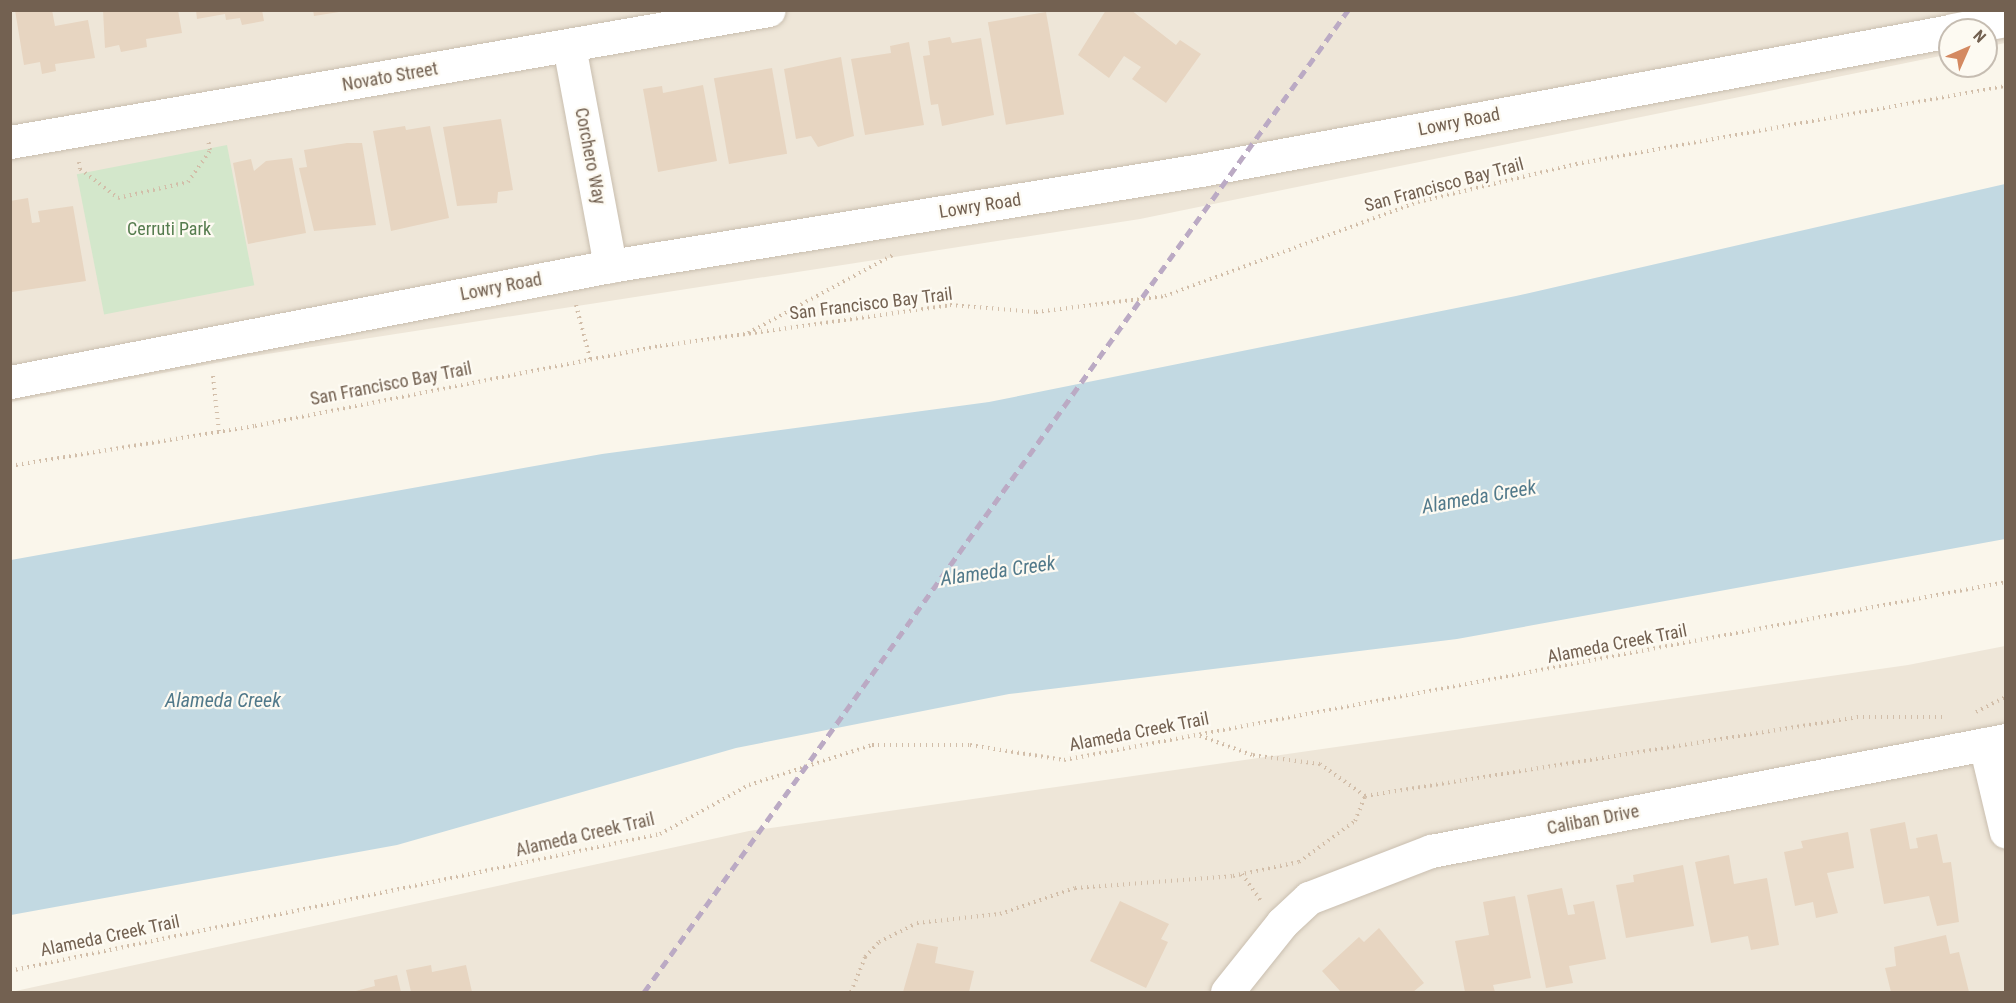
<!DOCTYPE html>
<html>
<head>
<meta charset="utf-8">
<style>
  body { margin:0 }
  #map { position:relative; width:2016px; height:1003px; overflow:hidden; background:#faf6eb; font-family:"Roboto Condensed",sans-serif }
  div>[style] { position:absolute }
  .residential>* { inset:0; background:#eee6d8 }
  .green>* { inset:0; background:#d3e7cb; transform-origin:0 0 }
  .water>* { inset:0; background:#c2d9e2 }
  .building>* { inset:0; background:#e7d5c1; transform-origin:0 0 }
  .path>* { height:4px; margin-top:-2px; transform-origin:0; background:repeating-linear-gradient(90deg,#d2bea9 0 1.5px,transparent 0 6px) }
  .roads { filter:drop-shadow(0 0 2px #c9beaf) drop-shadow(0 0 2px #c9beaf) }
  .minor>* { height:33px; margin:-16.5px; padding:0 16.5px; transform-origin:16.5px; border-radius:16.5px; background:#fff }
  .rail>* { height:4.5px; margin-top:-2.25px; transform-origin:0; background:repeating-linear-gradient(90deg,#bbaac4 0 9px,transparent 0 15px) }
  span { translate:-50% -50%; white-space:nowrap; text-align:center; line-height:1.15; -webkit-text-stroke:4.5px #fdfaf2; paint-order:stroke }
  .street-label { font-size:18px; color:#736151 }
  .park-label { font-size:18px; color:#557c4e }
  .water-label { font-size:20px; color:#51798a; font-style:italic }
  .frame { position:absolute; inset:0; border:12px solid #736151; pointer-events:none }
  .north { position:absolute; left:1938px; top:18px; width:60px; height:60px; box-sizing:border-box; background:#fdfaf2; border:2px solid #c6bdb2; border-radius:50%; rotate:45deg; font-size:16px; font-weight:700; line-height:24px; text-align:center; color:#736151 }
  .north::after { content:''; display:block; margin:auto; width:21px; height:27px; background:#d48961; clip-path:polygon(50% 0,100% 100%,50% 72%,0 100%) }
</style>
</head>
<body>
<div id="map">
  <div class="residential">
    <i style="clip-path:polygon(11px 11px,2005px 11px,2005px 43px,1986px 47px,1986px 30px,1950px 30px,1950px 54px,1140px 219px,247px 357px,11px 402px)"></i>
    <i style="clip-path:polygon(2005px 646px,2005px 992px,11px 992px,749px 831px,1908px 665px)"></i>
  </div>
  <div class="green">
    <i style="left:227px;top:145px;width:143px;height:153px;rotate:79deg"></i>
  </div>
  <div class="water">
    <i style="clip-path:polygon(2005px 184px,2005px 539px,1457px 639px,1009px 694px,736px 748px,397px 845px,11px 915px,11px 560px,602px 454px,989px 402px,1516px 296px)"></i>
  </div>
  <div class="building">
    <i style="clip-path:polygon(15px 10px,52px 10px,55px 26px,88px 20px,95px 58px,55px 64px,56px 71px,42px 74px,40px 62px,24px 65px)"></i>
    <i style="clip-path:polygon(103px 10px,178px 10px,182px 33px,146px 39px,147px 47px,121px 52px,119px 45px,105px 48px)"></i>
    <i style="clip-path:polygon(196px 10px,262px 10px,264px 21px,242px 25px,240px 18px,226px 20px,225px 14px,197px 19px)"></i>
    <i style="clip-path:polygon(313px 10px,339px 10px,339px 12px,314px 16px)"></i>
    <i style="clip-path:polygon(1106px 10px,1131px 10px,1176px 45px,1180px 40px,1201px 54px,1166px 103px,1132px 79px,1141px 67px,1124px 56px,1109px 78px,1078px 55px)"></i>
    <i style="left:1046px;top:12px;width:104px;height:59px;rotate:80deg"></i>
    <i style="clip-path:polygon(950px 37px,952px 43px,981px 38px,994px 115px,942px 126px,938px 104px,931px 105px,923px 56px,930px 55px,928px 41px)"></i>
    <i style="clip-path:polygon(909px 42px,924px 125px,865px 135px,851px 59px,891px 53px,890px 46px)"></i>
    <i style="clip-path:polygon(841px 57px,854px 136px,818px 147px,811px 136px,796px 139px,784px 69px)"></i>
    <i style="left:772px;top:68px;width:87px;height:59px;rotate:80deg"></i>
    <i style="clip-path:polygon(703px 85px,717px 161px,658px 172px,643px 89px,662px 86px,663px 93px)"></i>
    <i style="clip-path:polygon(501px 119px,513px 190px,498px 192px,497px 203px,457px 206px,443px 127px)"></i>
    <i style="clip-path:polygon(405px 126px,406px 130px,430px 126px,449px 218px,391px 231px,373px 131px)"></i>
    <i style="clip-path:polygon(347px 143px,362px 143px,376px 225px,314px 231px,299px 168px,307px 167px,304px 150px)"></i>
    <i style="clip-path:polygon(292px 158px,306px 233px,248px 244px,233px 163px,251px 159px,254px 171px,266px 161px)"></i>
    <i style="clip-path:polygon(28px 198px,32px 223px,40px 222px,38px 211px,73px 206px,86px 281px,12px 292px,10px 201px)"></i>
    <i style="clip-path:polygon(1905px 822px,1910px 849px,1918px 848px,1916px 838px,1937px 834px,1943px 863px,1951px 862px,1959px 922px,1937px 926px,1929px 896px,1884px 904px,1870px 829px)"></i>
    <i style="clip-path:polygon(1848px 832px,1854px 868px,1827px 873px,1838px 913px,1816px 918px,1813px 902px,1795px 906px,1784px 852px,1803px 848px,1801px 841px)"></i>
    <i style="clip-path:polygon(1729px 855px,1734px 884px,1767px 878px,1779px 945px,1751px 950px,1748px 936px,1711px 943px,1695px 862px)"></i>
    <i style="clip-path:polygon(1683px 865px,1694px 926px,1626px 938px,1616px 885px,1634px 882px,1633px 875px)"></i>
    <i style="clip-path:polygon(1562px 888px,1568px 915px,1575px 914px,1573px 905px,1594px 901px,1606px 959px,1569px 966px,1573px 983px,1546px 988px,1527px 895px)"></i>
    <i style="clip-path:polygon(1515px 896px,1531px 978px,1493px 985px,1495px 992px,1465px 992px,1455px 941px,1489px 935px,1483px 902px)"></i>
    <i style="clip-path:polygon(1120px 901px,1169px 924px,1161px 939px,1168px 942px,1146px 988px,1090px 961px)"></i>
    <i style="clip-path:polygon(1379px 928px,1424px 983px,1413px 992px,1341px 992px,1322px 971px,1359px 937px,1364px 942px)"></i>
    <i style="clip-path:polygon(1946px 935px,1950px 954px,1959px 952px,1969px 992px,1891px 992px,1885px 968px,1896px 966px,1894px 947px)"></i>
    <i style="clip-path:polygon(917px 943px,938px 947px,935px 963px,974px 971px,969px 992px,903px 992px)"></i>
    <i style="clip-path:polygon(431px 965px,432px 972px,466px 965px,472px 992px,411px 992px,406px 970px)"></i>
    <i style="clip-path:polygon(397px 975px,401px 992px,352px 992px,375px 986px,374px 980px)"></i>
  </div>
  <div class="path">
    <i style="left:79px;top:162px;width:7px;rotate:82deg"></i>
    <i style="left:80px;top:169px;width:48px;rotate:37.3deg"></i>
    <i style="left:118px;top:198px;width:72px;rotate:-12.9deg"></i>
    <i style="left:188px;top:182px;width:39px;rotate:-55deg"></i>
    <i style="left:210px;top:150px;width:10px;rotate:-101deg"></i>
    <i style="left:576px;top:305px;width:59px;rotate:75.3deg"></i>
    <i style="left:748px;top:333px;width:167px;rotate:-28.3deg"></i>
    <i style="left:213px;top:376px;width:56px;rotate:83.9deg"></i>
    <i style="left:10px;top:466px;width:248px;rotate:-9.3deg"></i>
    <i style="left:255px;top:426px;width:413px;rotate:-11.2deg"></i>
    <i style="left:660px;top:346px;width:293px;rotate:-8deg"></i>
    <i style="left:950px;top:305px;width:86px;rotate:4.7deg"></i>
    <i style="left:1036px;top:312px;width:130px;rotate:-7.1deg"></i>
    <i style="left:1165px;top:296px;width:270px;rotate:-20.4deg"></i>
    <i style="left:1418px;top:202px;width:163px;rotate:-13.5deg"></i>
    <i style="left:1576px;top:164px;width:437px;rotate:-10.3deg"></i>
    <i style="left:1976px;top:712px;width:34px;rotate:-27deg"></i>
    <i style="left:1365px;top:796px;width:498px;rotate:-9.1deg"></i>
    <i style="left:1857px;top:717px;width:89px"></i>
    <i style="left:1242px;top:874px;width:32px;rotate:55deg"></i>
    <i style="left:10px;top:971px;width:664px;rotate:-11.9deg"></i>
    <i style="left:660px;top:834px;width:102px;rotate:-28.8deg"></i>
    <i style="left:749px;top:785px;width:129px;rotate:-18deg"></i>
    <i style="left:872px;top:745px;width:98px"></i>
    <i style="left:970px;top:745px;width:95px;rotate:9.1deg"></i>
    <i style="left:1064px;top:760px;width:959px;rotate:-10.7deg"></i>
    <i style="left:851px;top:992px;width:38px;rotate:-68deg"></i>
    <i style="left:865px;top:957px;width:21px;rotate:-47deg"></i>
    <i style="left:879px;top:942px;width:42px;rotate:-26.6deg"></i>
    <i style="left:917px;top:923px;width:83px;rotate:-6.2deg"></i>
    <i style="left:1000px;top:914px;width:79px;rotate:-19.1deg"></i>
    <i style="left:1075px;top:888px;width:158px;rotate:-4.3deg"></i>
    <i style="left:1233px;top:876px;width:67px;rotate:-12deg"></i>
    <i style="left:1299px;top:862px;width:69px;rotate:-36.2deg"></i>
    <i style="left:1355px;top:821px;width:27px;rotate:-68deg"></i>
    <i style="left:1365px;top:796px;width:55px;rotate:-144.6deg"></i>
    <i style="left:1320px;top:764px;width:69px;rotate:-172.5deg"></i>
    <i style="left:1252px;top:755px;width:58px;rotate:-159.7deg"></i>
  </div>
  <div class="roads">
    <div class="minor">
      <i style="left:1953px;top:30px;width:54px;rotate:-10.7deg"></i>
      <i style="left:569px;top:46px;width:224px;rotate:79.4deg"></i>
      <i style="left:10px;top:142px;width:770px;rotate:-9.87deg"></i>
      <i style="left:10px;top:382px;width:611px;rotate:-10.94deg"></i>
      <i style="left:610px;top:266px;width:599px;rotate:-9.23deg"></i>
      <i style="left:1201px;top:170px;width:762px;rotate:-10.51deg"></i>
      <i style="left:1985px;top:744px;width:90px;rotate:76.6deg"></i>
      <i style="left:1227px;top:992px;width:88px;rotate:-51.4deg"></i>
      <i style="left:1282px;top:923px;width:37px;rotate:-43deg"></i>
      <i style="left:1309px;top:898px;width:131px;rotate:-21.1deg"></i>
      <i style="left:1431px;top:851px;width:586px;rotate:-10.93deg"></i>
    </div>
  </div>
  <div class="rail">
    <i style="left:644px;top:992px;width:1208px;rotate:-54.36deg"></i>
  </div>
  <div class="street-label">
    <span style="left:390px;top:77px;rotate:-10deg">Novato Street</span>
    <span style="left:1459px;top:122px;rotate:-11deg">Lowry Road</span>
    <span style="left:590px;top:156px;rotate:79deg">Corchero Way</span>
    <span style="left:1444px;top:185px;rotate:-15deg">San Francisco Bay Trail</span>
    <span style="left:980px;top:206px;rotate:-9deg">Lowry Road</span>
    <span style="left:501px;top:287px;rotate:-11deg">Lowry Road</span>
    <span style="left:871px;top:304px;rotate:-7deg">San Francisco Bay Trail</span>
    <span style="left:391px;top:384px;rotate:-11deg">San Francisco Bay Trail</span>
    <span style="left:1617px;top:644px;rotate:-11deg">Alameda Creek Trail</span>
    <span style="left:1139px;top:732px;rotate:-11deg">Alameda Creek Trail</span>
    <span style="left:1593px;top:820px;rotate:-11deg">Caliban Drive</span>
    <span style="left:585px;top:835px;rotate:-13deg">Alameda Creek Trail</span>
    <span style="left:110px;top:936px;rotate:-12deg">Alameda Creek Trail</span>
  </div>
  <div class="park-label">
    <span style="left:169px;top:229px">Cerruti Park</span>
  </div>
  <div class="water-label">
    <span style="left:1479px;top:497px;rotate:-10deg">Alameda Creek</span>
    <span style="left:998px;top:571px;rotate:-8deg">Alameda Creek</span>
    <span style="left:223px;top:700px">Alameda Creek</span>
  </div>
  <div class="frame"></div>
  <div class="north">N</div>
</div>
</body>
</html>
